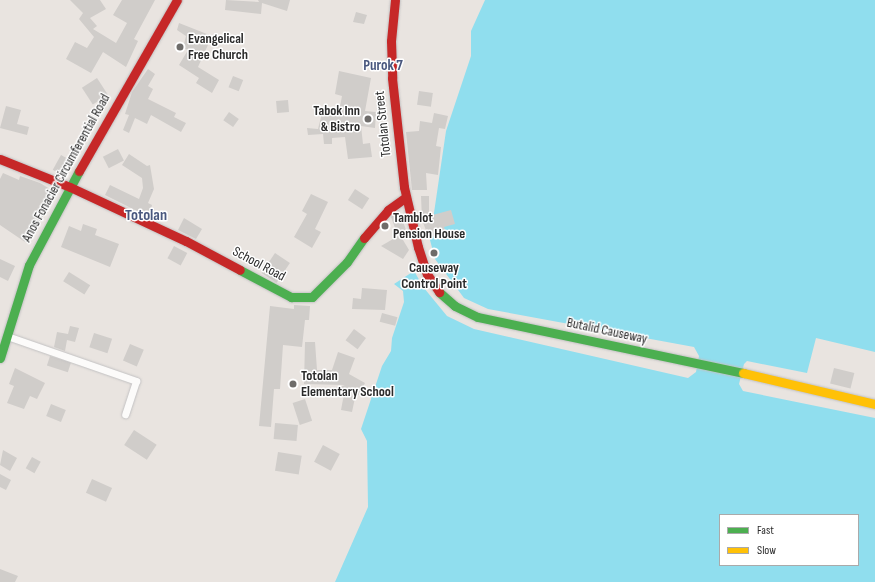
<!DOCTYPE html>
<html>
<head>
<meta charset="utf-8">
<style>
  body { margin:0 }
  #map { position:relative; width:875px; height:582px; overflow:hidden; background:#e9e4e0; font-family:"Sofia Sans Condensed",sans-serif }
  div>[style] { position:absolute }
  .water>* { inset:0; background:#90deee }
  .building>* { inset:0; background:#d0cdca; transform-origin:0 0 }
  .roads { filter:drop-shadow(0 0 1px #c2c1c2) drop-shadow(0 0 1px #c2c1c2) }
  .street>* { height:7px; margin:-3.5px; padding:0 3.5px; transform-origin:3.5px; border-radius:3.5px; background:#fcfbfa }
  .fast>* { height:9px; margin:-4.5px; padding:0 4.5px; transform-origin:4.5px; border-radius:4.5px; background:#4caf50 }
  .slow>* { height:9px; margin:-4.5px; padding:0 4.5px; transform-origin:4.5px; border-radius:4.5px; background:#ffc107 }
  .jam>* { height:9px; margin:-4.5px; padding:0 4.5px; transform-origin:4.5px; border-radius:4.5px; background:#c62828 }
  .dots>* { width:11px; height:11px; translate:-50% -50%; box-sizing:border-box; border:2px solid #fff; border-radius:50% }
  span { translate:-50% -50%; white-space:nowrap; text-align:center; line-height:1.15; -webkit-text-stroke:3px #fff; paint-order:stroke }
  .poi-label { font-size:14px; color:#2b2b2b; font-weight:700 }
  .left { translate:0 -50%; text-align:left }
  .right { translate:-100% -50%; text-align:right }
  .street-label { font-size:14px; color:#2b2b2b }
  .neighbourhood-label { font-size:15px; color:#49577e; font-weight:700 }
  .quarter-label { font-size:16px; color:#49577e; font-weight:700 }
  .legend { position:absolute; left:719px; top:514px; width:140px; height:52px; box-sizing:border-box; background:#fff; border:1px solid #aaa; margin:0; padding:5px 7px; list-style:none; font-size:12px; color:#2b2b2b }
  .legend li { display:flex; align-items:center; gap:8px; height:20px }
  .legend b { width:20px; border:1px solid #aaa }
</style>
</head>
<body>
<div id="map">
  <div class="water">
    <i style="clip-path:polygon(evenodd,485px 0,875px 0,875px 352px,816px 338px,807px 373px,747px 361px,744px 364px,739px 384px,743px 391px,875px 418px,875px 582px,335px 582px,368px 507px,367px 441px,361px 429px,382px 366px,391px 351px,392px 338px,404px 302px,403px 291px,394px 284px,414px 271px,424px 288px,447px 316px,474px 329px,688px 378px,696px 372px,699px 356px,694px 347px,488px 309px,464px 298px,435px 259px,430px 240px,446px 131px,471px 56px,471px 31px,485px 0,720px 515px,858px 515px,858px 565px,720px 565px,720px 515px)"></i>
  </div>
  <div class="building">
    <i style="clip-path:polygon(70px 0,100px 0,106px 9px,90px 18px,97px 26px,93px 29px,116px 43px,127px 23px,113px 15px,122px 0,155px 0,134px 39px,138px 41px,126px 67px,103px 52px,91px 73px,66px 59px,75px 42px,87px 48px,94px 37px,79px 19px,83px 13px)"></i>
    <i style="clip-path:polygon(226px 0,259px 2px,258px 0,290px 0,287px 11px,262px 3px,261px 14px,225px 10px)"></i>
    <i style="clip-path:polygon(356px 12px,367px 15px,364px 24px,353px 22px)"></i>
    <i style="clip-path:polygon(179px 23px,212px 36px,198px 67px,219px 80px,212px 93px,196px 83px,199px 78px,179px 65px,188px 50px,183px 48px,186px 36px,177px 30px)"></i>
    <i style="clip-path:polygon(148px 69px,155px 74px,148px 86px,153px 89px,148px 99px,176px 113px,174px 117px,186px 123px,181px 132px,151px 115px,147px 124px,135px 118px,129px 133px,123px 130px,129px 115px,125px 114px,132px 92px)"></i>
    <i style="clip-path:polygon(339px 71px,371px 78px,365px 111px,376px 112px,375px 128px,361px 126px,363px 144px,370px 143px,372px 157px,348px 159px,345px 137px,332px 138px,332px 144px,324px 144px,323px 134px,308px 135px,307px 128px,318px 129px,323px 109px,339px 112px,342px 96px,335px 94px)"></i>
    <i style="left:233px;top:76px;width:11px;height:12px;rotate:22deg"></i>
    <i style="left:97px;top:78px;width:20px;height:18px;rotate:57deg"></i>
    <i style="left:419px;top:91px;width:14px;height:14px;rotate:8deg"></i>
    <i style="left:288px;top:100px;width:12px;height:12px;rotate:85deg"></i>
    <i style="clip-path:polygon(6px 106px,21px 110px,17px 124px,29px 127px,27px 135px,0 128px)"></i>
    <i style="left:229px;top:112px;width:12px;height:10px;rotate:35deg"></i>
    <i style="clip-path:polygon(434px 113px,448px 116px,445px 129px,439px 128px,436px 146px,441px 147px,438px 175px,426px 173px,427px 190px,412px 190px,406px 132px,419px 131px,420px 121px,432px 123px)"></i>
    <i style="left:118px;top:149px;width:13px;height:17px;rotate:63deg"></i>
    <i style="clip-path:polygon(129px 154px,147px 166px,150px 165px,154px 189px,148px 203px,152px 205px,150px 212px,141px 213px,105px 195px,110px 185px,139px 199px,143px 188px,142px 178px,122px 165px)"></i>
    <i style="left:61px;top:155px;width:13px;height:17px;rotate:29deg"></i>
    <i style="clip-path:polygon(3px 173px,19px 180px,20px 176px,40px 183px,55px 192px,39px 224px,25px 242px,0 225px,0 179px)"></i>
    <i style="left:355px;top:189px;width:17px;height:13px;rotate:33deg"></i>
    <i style="clip-path:polygon(311px 194px,328px 202px,315px 229px,321px 232px,312px 248px,294px 237px,307px 214px,302px 211px)"></i>
    <i style="clip-path:polygon(421px 196px,429px 196px,429px 216px,451px 210px,455px 224px,444px 227px,446px 232px,429px 238px,422px 220px)"></i>
    <i style="clip-path:polygon(399px 210px,406px 230px,397px 233px,391px 217px)"></i>
    <i style="clip-path:polygon(184px 218px,202px 229px,196px 239px,178px 230px)"></i>
    <i style="clip-path:polygon(83px 224px,97px 229px,95px 235px,119px 244px,110px 267px,61px 247px,69px 226px,81px 231px)"></i>
    <i style="clip-path:polygon(400px 235px,409px 250px,403px 259px,381px 246px)"></i>
    <i style="left:174px;top:246px;width:15px;height:14px;rotate:28deg"></i>
    <i style="left:275px;top:253px;width:18px;height:24px;rotate:34deg"></i>
    <i style="clip-path:polygon(0 259px,15px 266px,8px 281px,0 277px)"></i>
    <i style="left:69px;top:272px;width:25px;height:11px;rotate:32deg"></i>
    <i style="clip-path:polygon(362px 288px,387px 290px,385px 310px,352px 309px,353px 298px,361px 299px)"></i>
    <i style="clip-path:polygon(294px 305px,310px 306px,309px 320px,305px 320px,302px 347px,283px 345px,280px 389px,274px 389px,271px 427px,259px 426px,270px 306px,294px 309px)"></i>
    <i style="left:382px;top:313px;width:16px;height:9px;rotate:15deg"></i>
    <i style="clip-path:polygon(70px 326px,79px 328px,75px 342px,67px 340px,65px 351px,54px 347px,57px 332px,68px 334px)"></i>
    <i style="left:354px;top:329px;width:15px;height:14px;rotate:37deg"></i>
    <i style="left:94px;top:333px;width:19px;height:15px;rotate:18deg"></i>
    <i style="clip-path:polygon(305px 342px,315px 342px,317px 370px,332px 370px,338px 352px,355px 358px,349px 374px,365px 383px,359px 395px,356px 393px,352px 412px,341px 410px,344px 394px,326px 391px,345px 385px,304px 384px)"></i>
    <i style="left:130px;top:344px;width:15px;height:18px;rotate:23deg"></i>
    <i style="left:50px;top:356px;width:22px;height:10px;rotate:18deg"></i>
    <i style="clip-path:polygon(15px 368px,45px 383px,37px 399px,30px 396px,24px 409px,7px 403px,14px 386px,9px 384px)"></i>
    <i style="left:834px;top:368px;width:21px;height:16px;rotate:14deg"></i>
    <i style="left:305px;top:399px;width:23px;height:13px;rotate:72deg"></i>
    <i style="left:51px;top:404px;width:16px;height:13px;rotate:22deg"></i>
    <i style="left:275px;top:423px;width:23px;height:16px;rotate:5deg"></i>
    <i style="left:134px;top:430px;width:27px;height:18px;rotate:33deg"></i>
    <i style="left:323px;top:445px;width:19px;height:19px;rotate:28deg"></i>
    <i style="clip-path:polygon(3px 450px,17px 458px,10px 471px,0 465px)"></i>
    <i style="left:278px;top:452px;width:24px;height:19px;rotate:9deg"></i>
    <i style="left:32px;top:457px;width:10px;height:13px;rotate:29deg"></i>
    <i style="clip-path:polygon(0 474px,11px 480px,6px 490px,0 487px)"></i>
    <i style="left:92px;top:479px;width:22px;height:15px;rotate:24deg"></i>
    <i style="clip-path:polygon(0 569px,18px 576px,15px 582px,0 582px)"></i>
  </div>
  <div class="roads">
    <div class="street">
      <i style="left:7px;top:336px;width:137px;rotate:19.2deg"></i>
      <i style="left:136px;top:381px;width:35px;rotate:108deg"></i>
    </div>
    <div class="fast">
      <i style="left:240px;top:270px;width:58px;rotate:27.9deg"></i>
      <i style="left:291px;top:297px;width:21px"></i>
      <i style="left:312px;top:297px;width:49px;rotate:-45deg"></i>
      <i style="left:347px;top:262px;width:29px;rotate:-55deg"></i>
      <i style="left:439px;top:292px;width:21px;rotate:41deg"></i>
      <i style="left:455px;top:306px;width:25px;rotate:26deg"></i>
      <i style="left:478px;top:317px;width:271px;rotate:11.9deg"></i>
      <i style="left:0;top:358px;width:97px;rotate:-72.7deg"></i>
      <i style="left:29px;top:265px;width:106px;rotate:-62deg"></i>
    </div>
    <div class="slow">
      <i style="left:743px;top:373px;width:136px;rotate:13.2deg"></i>
    </div>
    <div class="jam">
      <i style="left:395px;top:0;width:41px;rotate:95.6deg"></i>
      <i style="left:391px;top:41px;width:37px;rotate:88deg"></i>
      <i style="left:392px;top:78px;width:110px;rotate:83.7deg"></i>
      <i style="left:404px;top:187px;width:62px;rotate:76.9deg"></i>
      <i style="left:418px;top:247px;width:28px;rotate:72deg"></i>
      <i style="left:427px;top:274px;width:22px;rotate:56deg"></i>
      <i style="left:0;top:159px;width:75px;rotate:21.8deg"></i>
      <i style="left:70px;top:187px;width:128px;rotate:25deg"></i>
      <i style="left:186px;top:241px;width:61px;rotate:28.2deg"></i>
      <i style="left:79px;top:171px;width:197px;rotate:-60.2deg"></i>
      <i style="left:364px;top:238px;width:37px;rotate:-49deg"></i>
      <i style="left:388px;top:210px;width:22px;rotate:-36deg"></i>
    </div>
  </div>
  <div class="dots">
    <i style="left:180px;top:47px;background:#6e6c6a"></i>
    <i style="left:368px;top:119px;background:#6e6c6a"></i>
    <i style="left:385px;top:226px;background:#6e6c6a"></i>
    <i style="left:434px;top:253px;background:#6e6c6a"></i>
    <i style="left:293px;top:384px;background:#6e6c6a"></i>
  </div>
  <div class="poi-label">
    <span class="left" style="left:188px;top:47px">Evangelical<br>Free Church</span>
    <span class="right" style="left:360px;top:119px">Tabok Inn<br>&amp; Bistro</span>
    <span class="left" style="left:393px;top:226px">Tamblot<br>Pension House</span>
    <span style="left:434px;top:276px">Causeway<br>Control Point</span>
    <span class="left" style="left:301px;top:384px">Totolan<br>Elementary School</span>
  </div>
  <div class="street-label">
    <span style="left:383px;top:124px;rotate:-96deg">Totolan Street</span>
    <span style="left:66px;top:168px;rotate:-61deg">Anos Fonacier Circumferential Road</span>
    <span style="left:259px;top:264px;rotate:28deg">School Road</span>
    <span style="left:607px;top:331px;rotate:12deg">Butalid Causeway</span>
  </div>
  <div class="neighbourhood-label">
    <span style="left:383px;top:66px">Purok 7</span>
  </div>
  <div class="quarter-label">
    <span style="left:146px;top:216px">Totolan</span>
  </div>
  <ul class="legend">
  <li><b style="height:5px;background:#4caf50"></b>Fast</li>
  <li><b style="height:5px;background:#ffc107"></b>Slow</li>
  </ul>
</div>
</body>
</html>
